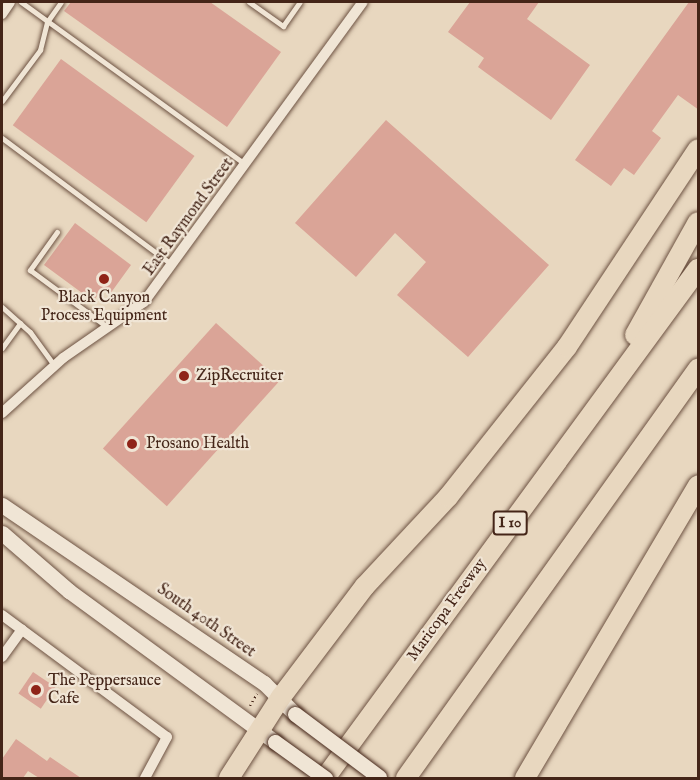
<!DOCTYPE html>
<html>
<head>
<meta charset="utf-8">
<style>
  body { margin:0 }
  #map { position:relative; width:700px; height:780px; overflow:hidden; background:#e8d7bf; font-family:"IM FELL English",serif }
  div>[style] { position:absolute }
  .building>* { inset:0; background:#daa497; transform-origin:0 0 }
  .path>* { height:2px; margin-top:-1px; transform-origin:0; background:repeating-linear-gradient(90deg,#442518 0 1.5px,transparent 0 4.5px) }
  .roads { filter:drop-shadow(0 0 2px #6d5242) drop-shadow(0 0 2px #6d5242) }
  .service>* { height:5px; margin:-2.5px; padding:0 2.5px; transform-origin:2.5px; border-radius:2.5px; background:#f0e5d5 }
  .minor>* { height:10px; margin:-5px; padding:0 5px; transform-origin:5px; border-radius:5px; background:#f0e5d5 }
  .secondary>* { height:15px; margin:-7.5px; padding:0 7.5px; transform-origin:7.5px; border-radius:7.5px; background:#f0e5d5 }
  .motorway>* { height:20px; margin:-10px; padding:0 10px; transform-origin:10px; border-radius:10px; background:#e8d7bf }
  .bridges { filter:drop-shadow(0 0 2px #442518) drop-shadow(0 0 2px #442518) }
  .secondary-bridge>* { height:15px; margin:-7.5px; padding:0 7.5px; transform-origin:7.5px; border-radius:7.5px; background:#f0e5d5 }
  .dots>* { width:16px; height:16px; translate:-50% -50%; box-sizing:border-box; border:3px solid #f0e5d5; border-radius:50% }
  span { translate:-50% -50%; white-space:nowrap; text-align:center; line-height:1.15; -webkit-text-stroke:4.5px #f0e5d5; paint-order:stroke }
  .shield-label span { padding:2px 4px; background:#f0e5d5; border:2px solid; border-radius:4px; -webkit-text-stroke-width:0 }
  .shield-label { font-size:15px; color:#442518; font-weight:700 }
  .street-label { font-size:16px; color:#442518 }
  .poi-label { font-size:16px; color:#442518 }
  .left { translate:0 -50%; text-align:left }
  .frame { position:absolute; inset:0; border:3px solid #442518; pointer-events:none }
</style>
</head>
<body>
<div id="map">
  <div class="building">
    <i style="clip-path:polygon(71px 2px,210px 2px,281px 52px,227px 127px,64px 11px)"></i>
    <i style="clip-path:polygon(470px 2px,539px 2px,527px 19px,590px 65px,551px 120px,478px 67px,484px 58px,448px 32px)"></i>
    <i style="clip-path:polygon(689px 2px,699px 2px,699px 110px,678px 95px,652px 131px,661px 138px,634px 175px,624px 168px,611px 186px,575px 160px)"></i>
    <i style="left:61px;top:59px;width:165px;height:82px;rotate:36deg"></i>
    <i style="clip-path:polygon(386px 120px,549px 265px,468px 357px,397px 295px,426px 262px,395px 233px,356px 277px,295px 223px)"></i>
    <i style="clip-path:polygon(75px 223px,131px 265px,110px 294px,103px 288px,93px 301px,44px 265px)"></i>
    <i style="left:216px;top:323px;width:86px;height:169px;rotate:42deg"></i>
    <i style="left:33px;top:672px;width:27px;height:26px;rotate:34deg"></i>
    <i style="clip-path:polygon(16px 739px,47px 761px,50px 757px,81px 778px,39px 778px,28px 771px,23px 778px,2px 778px,2px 759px)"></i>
  </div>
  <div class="path">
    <i style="left:250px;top:706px;width:14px;rotate:-60deg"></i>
  </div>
  <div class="roads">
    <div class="service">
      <i style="left:21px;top:2px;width:276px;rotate:35.9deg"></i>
      <i style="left:249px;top:2px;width:42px;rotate:35.2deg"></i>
      <i style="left:283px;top:26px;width:29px;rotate:-55deg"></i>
      <i style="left:2px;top:101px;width:64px;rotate:-53.3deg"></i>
      <i style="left:40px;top:50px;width:29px;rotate:-76deg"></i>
      <i style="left:47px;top:22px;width:24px;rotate:-55deg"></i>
      <i style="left:2px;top:138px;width:211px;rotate:36.7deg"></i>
      <i style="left:57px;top:232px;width:47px;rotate:125.4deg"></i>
      <i style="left:30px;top:270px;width:96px;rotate:36.5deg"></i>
      <i style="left:2px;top:307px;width:38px;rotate:42deg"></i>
      <i style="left:30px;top:332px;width:41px;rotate:54deg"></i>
      <i style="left:2px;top:348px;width:31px;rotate:-54deg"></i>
    </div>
    <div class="minor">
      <i style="left:2px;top:14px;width:14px;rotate:-56deg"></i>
      <i style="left:2px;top:413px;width:82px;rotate:-42deg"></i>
      <i style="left:63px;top:358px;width:98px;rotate:-34.7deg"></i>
      <i style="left:144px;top:302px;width:371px;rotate:-53.9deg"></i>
      <i style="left:2px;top:615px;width:205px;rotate:36.5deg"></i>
      <i style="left:167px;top:737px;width:47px;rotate:118.2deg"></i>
      <i style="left:2px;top:657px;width:34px;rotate:-54deg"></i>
    </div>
    <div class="secondary">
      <i style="left:2px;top:505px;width:317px;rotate:34.2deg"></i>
      <i style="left:264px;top:683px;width:44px;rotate:45deg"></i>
      <i style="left:2px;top:533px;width:89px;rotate:40.9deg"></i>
      <i style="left:69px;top:591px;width:255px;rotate:36.2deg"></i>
    </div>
    <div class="motorway">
      <i style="left:635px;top:335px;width:129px;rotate:-60.9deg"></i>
      <i style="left:229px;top:778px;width:96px;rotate:-57.3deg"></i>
      <i style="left:281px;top:697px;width:139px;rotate:-52.9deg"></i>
      <i style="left:365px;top:586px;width:122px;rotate:-47deg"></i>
      <i style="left:448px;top:497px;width:191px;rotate:-51.6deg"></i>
      <i style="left:567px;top:347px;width:237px;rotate:-56.5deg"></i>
      <i style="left:325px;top:778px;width:631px;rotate:-53.77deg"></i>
      <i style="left:406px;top:778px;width:503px;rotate:-54.48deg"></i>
      <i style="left:525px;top:778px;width:340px;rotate:-59.4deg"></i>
    </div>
  </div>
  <div class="bridges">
    <div class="secondary-bridge">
      <i style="left:295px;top:714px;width:105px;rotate:36.9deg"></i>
      <i style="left:275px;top:742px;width:62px;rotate:35.8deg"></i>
    </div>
  </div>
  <div class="dots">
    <i style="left:104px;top:279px;background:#8f2418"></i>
    <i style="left:184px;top:376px;background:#8f2418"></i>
    <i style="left:132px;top:444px;background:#8f2418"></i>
    <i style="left:36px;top:690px;background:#8f2418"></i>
  </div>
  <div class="shield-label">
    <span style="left:510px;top:523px">I 10</span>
  </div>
  <div class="street-label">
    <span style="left:189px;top:217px;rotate:-54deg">East Raymond Street</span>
    <span style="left:447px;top:610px;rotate:-54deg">Maricopa Freeway</span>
    <span style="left:206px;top:621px;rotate:35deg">South 40th Street</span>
  </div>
  <div class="poi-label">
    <span style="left:104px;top:307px">Black Canyon<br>Process Equipment</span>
    <span class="left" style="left:196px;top:376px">ZipRecruiter</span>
    <span class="left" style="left:146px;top:444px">Prosano Health</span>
    <span class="left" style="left:48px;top:690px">The Peppersauce<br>Cafe</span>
  </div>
  <div class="frame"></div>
</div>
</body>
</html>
